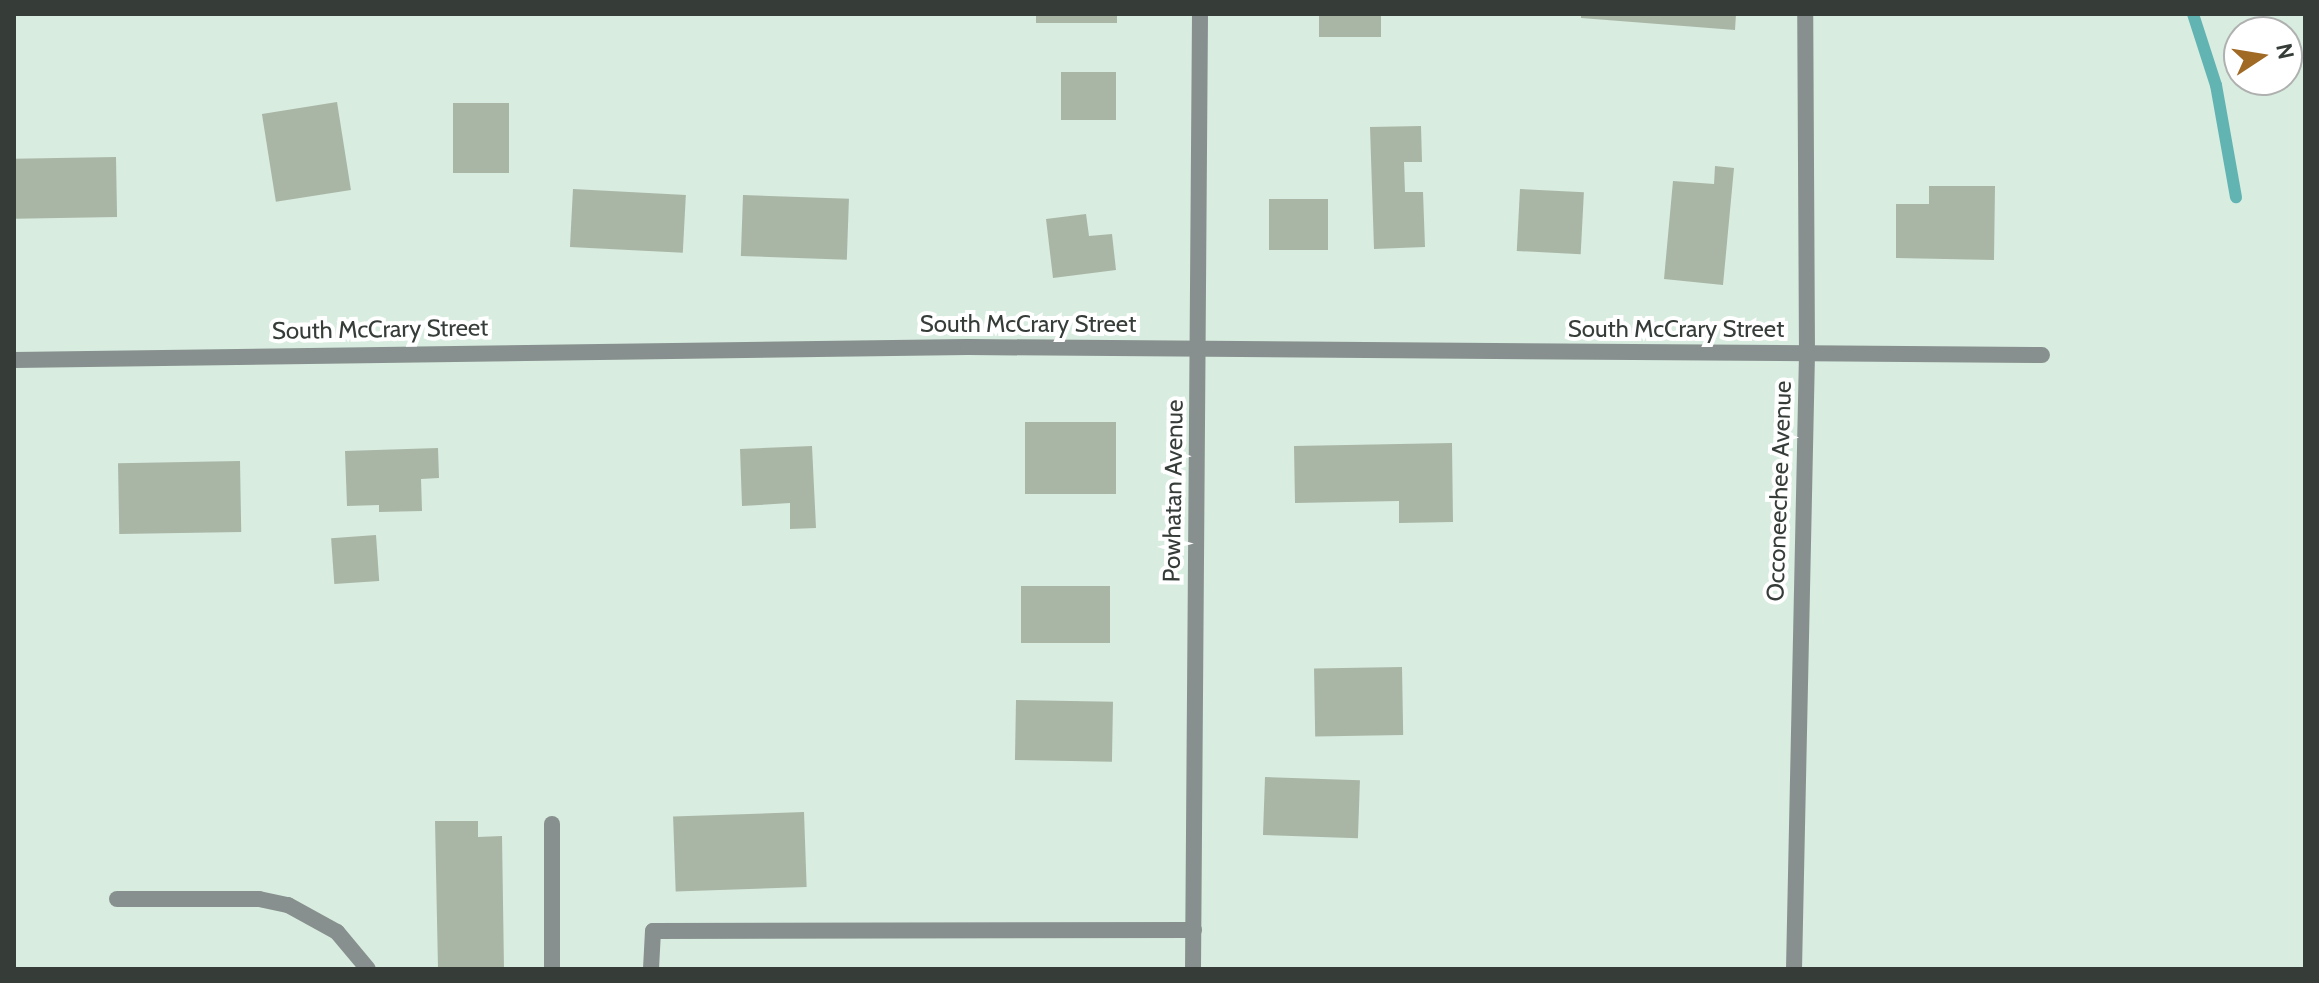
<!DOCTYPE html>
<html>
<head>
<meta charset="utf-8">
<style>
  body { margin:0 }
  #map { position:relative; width:2319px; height:983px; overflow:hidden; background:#d8ece0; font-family:Cabin,sans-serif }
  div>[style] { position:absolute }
  .stream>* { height:12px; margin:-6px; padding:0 6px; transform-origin:6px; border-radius:6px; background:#62b4b3 }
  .building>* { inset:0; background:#a9b6a6; transform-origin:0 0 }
  .service>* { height:16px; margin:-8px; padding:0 8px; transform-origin:8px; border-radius:8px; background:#87908e }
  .minor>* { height:16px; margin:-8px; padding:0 8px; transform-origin:8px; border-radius:8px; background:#87908e }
  .tertiary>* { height:16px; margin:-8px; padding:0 8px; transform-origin:8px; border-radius:8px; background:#87908e }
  span { translate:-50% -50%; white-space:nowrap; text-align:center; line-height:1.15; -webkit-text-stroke:8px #fff; paint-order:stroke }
  .street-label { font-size:24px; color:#363d39 }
  .frame { position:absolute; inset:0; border:16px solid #363d39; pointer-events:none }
  .north { position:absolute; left:2223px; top:16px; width:80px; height:80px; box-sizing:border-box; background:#fff; border:2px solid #afb1b0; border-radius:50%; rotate:78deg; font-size:22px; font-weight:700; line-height:32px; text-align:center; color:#363d39 }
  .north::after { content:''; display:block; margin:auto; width:28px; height:36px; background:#a06924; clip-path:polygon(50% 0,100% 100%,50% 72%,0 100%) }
</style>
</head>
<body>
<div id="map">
  <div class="stream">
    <i style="left:2193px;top:14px;width:75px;rotate:72.1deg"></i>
    <i style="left:2216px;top:85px;width:114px;rotate:79.9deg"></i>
  </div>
  <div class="building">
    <i style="left:1036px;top:14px;width:81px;height:9px"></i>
    <i style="left:1319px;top:14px;width:62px;height:23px"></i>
    <i style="clip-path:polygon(1581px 14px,1736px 14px,1735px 30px,1581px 18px)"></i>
    <i style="left:1061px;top:72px;width:55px;height:48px"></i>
    <i style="left:337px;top:102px;width:89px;height:76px;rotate:81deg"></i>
    <i style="left:453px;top:103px;width:56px;height:70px"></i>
    <i style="clip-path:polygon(1421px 126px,1422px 162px,1404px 162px,1405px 192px,1423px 192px,1425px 247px,1374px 249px,1370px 127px)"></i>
    <i style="left:116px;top:157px;width:60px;height:102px;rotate:89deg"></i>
    <i style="clip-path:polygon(1715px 166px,1734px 168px,1723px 285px,1664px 279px,1673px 181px,1714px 184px)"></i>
    <i style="clip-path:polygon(1929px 186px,1995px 186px,1994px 260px,1896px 258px,1896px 204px,1929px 204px)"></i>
    <i style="left:573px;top:189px;width:113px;height:58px;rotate:3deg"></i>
    <i style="left:1520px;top:189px;width:64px;height:62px;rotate:3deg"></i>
    <i style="left:743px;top:195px;width:106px;height:61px;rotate:2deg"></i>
    <i style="left:1328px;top:199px;width:51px;height:59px;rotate:90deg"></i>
    <i style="clip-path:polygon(1086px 214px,1089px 236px,1112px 234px,1116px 270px,1053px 278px,1046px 219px)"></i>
    <i style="left:1025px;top:422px;width:91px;height:72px"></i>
    <i style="clip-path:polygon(1452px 443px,1453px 522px,1399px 523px,1399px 501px,1295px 503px,1294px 446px)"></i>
    <i style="clip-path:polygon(812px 446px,816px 528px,790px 529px,790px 503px,742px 506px,740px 449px)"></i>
    <i style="clip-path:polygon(438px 448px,439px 478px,421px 479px,422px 511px,379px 512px,379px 505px,347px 506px,345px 451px)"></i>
    <i style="left:240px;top:461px;width:71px;height:122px;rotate:89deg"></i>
    <i style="left:376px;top:535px;width:46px;height:45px;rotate:86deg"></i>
    <i style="left:1110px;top:586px;width:57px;height:89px;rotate:90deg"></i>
    <i style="left:1402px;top:667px;width:68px;height:88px;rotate:89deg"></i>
    <i style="left:1016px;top:700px;width:97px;height:60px;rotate:1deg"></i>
    <i style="left:1265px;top:777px;width:95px;height:58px;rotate:2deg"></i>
    <i style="left:804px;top:812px;width:75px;height:131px;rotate:88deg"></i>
    <i style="clip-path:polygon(435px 821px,478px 821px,478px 837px,502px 836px,504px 969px,438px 969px)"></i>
  </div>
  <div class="service">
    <i style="left:117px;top:899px;width:142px"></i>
    <i style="left:259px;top:899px;width:30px;rotate:12deg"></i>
    <i style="left:288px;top:905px;width:56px;rotate:28.9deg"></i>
    <i style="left:337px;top:932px;width:48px;rotate:50deg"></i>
    <i style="left:552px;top:969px;width:145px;rotate:-90deg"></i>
    <i style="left:651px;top:969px;width:38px;rotate:-87deg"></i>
    <i style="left:653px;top:931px;width:541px;rotate:-0.11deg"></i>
  </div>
  <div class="minor">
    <i style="left:14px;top:360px;width:954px;rotate:-0.78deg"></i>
    <i style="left:968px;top:347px;width:1074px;rotate:0.43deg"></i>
    <i style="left:1794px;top:969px;width:615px;rotate:-88.79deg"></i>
    <i style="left:1807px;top:354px;width:340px;rotate:-90.3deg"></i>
  </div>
  <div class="tertiary">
    <i style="left:1193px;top:969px;width:955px;rotate:-89.58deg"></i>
  </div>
  <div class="street-label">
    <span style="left:1028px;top:324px">South McCrary Street</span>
    <span style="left:380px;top:329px;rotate:-1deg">South McCrary Street</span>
    <span style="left:1676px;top:329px">South McCrary Street</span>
    <span style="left:1173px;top:491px;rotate:-89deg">Powhatan Avenue</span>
    <span style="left:1779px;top:491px;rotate:-88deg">Occoneechee Avenue</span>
  </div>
  <div class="frame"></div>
  <div class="north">N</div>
</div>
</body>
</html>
